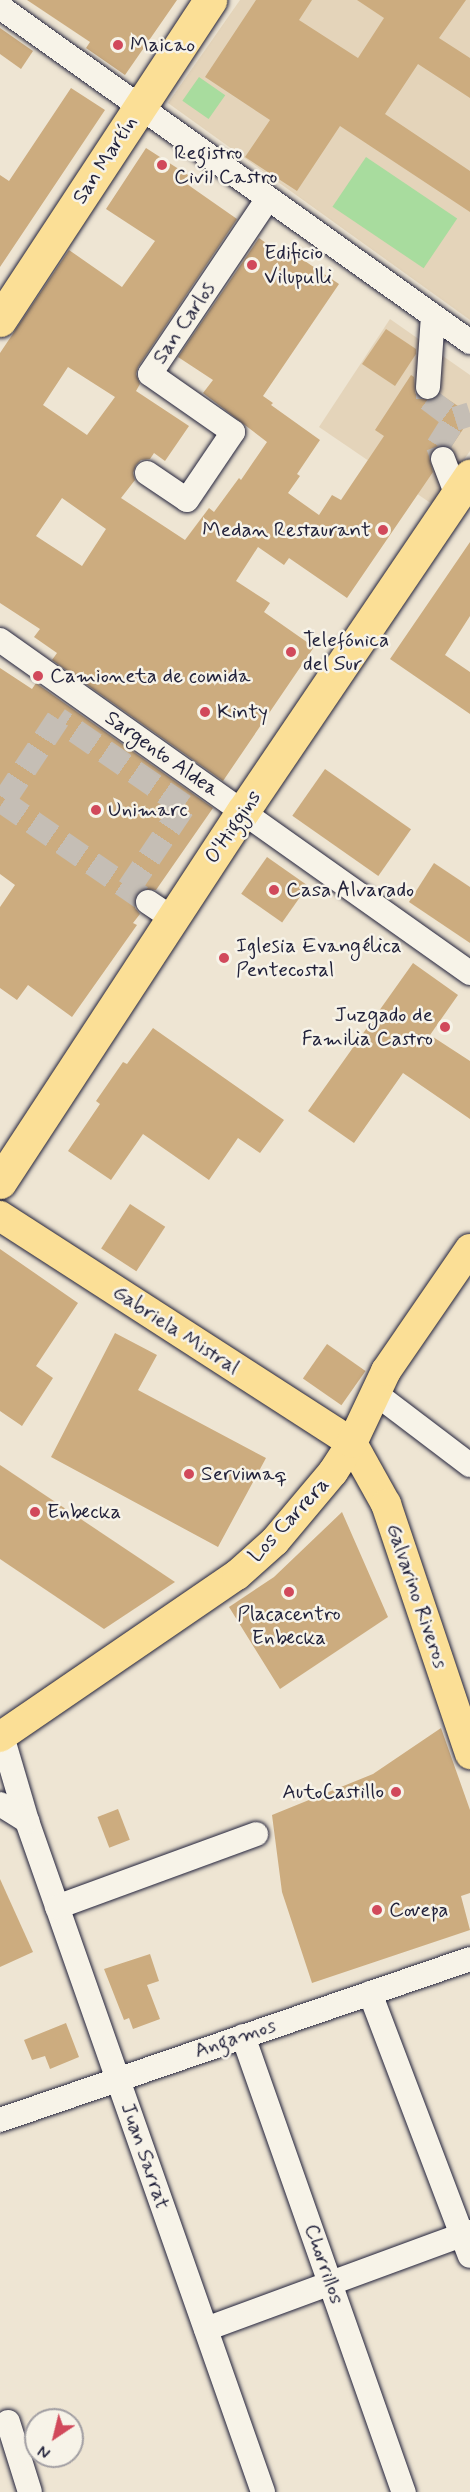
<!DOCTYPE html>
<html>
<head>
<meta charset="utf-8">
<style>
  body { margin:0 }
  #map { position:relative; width:470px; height:2492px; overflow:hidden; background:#eee5d3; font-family:Mynerve,sans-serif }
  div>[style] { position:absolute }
  .built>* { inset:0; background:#e4d4ba }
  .green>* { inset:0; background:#a8dc9e; transform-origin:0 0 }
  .building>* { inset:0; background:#ccac7f; transform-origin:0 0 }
  .minor-tunnel>* { height:24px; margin-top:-12px; transform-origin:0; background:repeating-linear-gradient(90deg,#c5beb5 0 24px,transparent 0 36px) }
  .roads { filter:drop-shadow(0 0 2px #22223b) drop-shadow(0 0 2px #22223b) }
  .minor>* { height:24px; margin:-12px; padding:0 12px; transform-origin:12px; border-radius:12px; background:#f7f3e8 }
  .major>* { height:30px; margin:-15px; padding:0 15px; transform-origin:15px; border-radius:15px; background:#fbdf96 }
  .highway>* { height:33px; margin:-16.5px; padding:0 16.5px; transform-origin:16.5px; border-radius:16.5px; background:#fbdf96 }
  .dots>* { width:16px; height:16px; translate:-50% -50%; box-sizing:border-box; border:3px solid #f7f3e8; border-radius:50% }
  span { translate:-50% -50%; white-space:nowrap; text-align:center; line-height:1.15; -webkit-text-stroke:5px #f7f3e8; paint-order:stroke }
  .poi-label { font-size:21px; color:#22223b }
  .left { translate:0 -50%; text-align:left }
  .right { translate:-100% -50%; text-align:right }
  .street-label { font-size:21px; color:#22223b }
  .north { position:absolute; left:24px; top:2408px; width:60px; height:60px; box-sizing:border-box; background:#f7f3e8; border:2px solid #a29fa3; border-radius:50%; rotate:215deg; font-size:16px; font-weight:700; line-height:24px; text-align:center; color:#22223b }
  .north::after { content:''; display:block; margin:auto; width:21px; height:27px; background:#d1495b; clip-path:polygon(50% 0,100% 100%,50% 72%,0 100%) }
</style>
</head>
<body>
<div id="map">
  <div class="built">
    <i style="clip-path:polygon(240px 0,470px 0,470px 320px,168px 103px)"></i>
    <i style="clip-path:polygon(390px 319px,470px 375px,470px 451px,432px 504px,319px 427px)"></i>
  </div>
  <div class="green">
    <i style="left:199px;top:77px;width:32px;height:29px;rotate:35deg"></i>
    <i style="left:366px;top:157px;width:110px;height:60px;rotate:34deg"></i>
  </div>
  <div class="building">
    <i style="clip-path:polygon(27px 0,177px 0,125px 75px,86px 48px,90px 42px)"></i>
    <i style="clip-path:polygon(256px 0,312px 0,299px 20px,358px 58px,384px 18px,357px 0,466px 0,439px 38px,470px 58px,470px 98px,418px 64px,385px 114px,470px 171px,470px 212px,340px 126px,297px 191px,245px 157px,270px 120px,205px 77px)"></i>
    <i style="clip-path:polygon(0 28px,33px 51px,21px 69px,0 54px)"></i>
    <i style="clip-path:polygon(71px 88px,105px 110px,0 267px,0 175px,9px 181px)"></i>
    <i style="clip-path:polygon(evenodd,146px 148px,188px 175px,184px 182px,237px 219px,138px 367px,136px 374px,140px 384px,136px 391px,189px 426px,165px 461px,154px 453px,150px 459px,141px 460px,136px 465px,133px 473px,135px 480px,121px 498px,185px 540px,209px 508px,214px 512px,239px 478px,241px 480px,267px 442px,203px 393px,213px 380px,178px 357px,259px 238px,280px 253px,284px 247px,339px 284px,263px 396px,273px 403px,271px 405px,320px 440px,297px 474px,300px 476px,288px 493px,319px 515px,332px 495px,341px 500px,384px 436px,375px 430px,411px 375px,414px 377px,415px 393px,421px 399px,434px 400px,440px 394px,470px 414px,470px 419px,451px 447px,438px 446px,432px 451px,429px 457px,433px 472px,347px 598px,289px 558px,284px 565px,258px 547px,236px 581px,270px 603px,264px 612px,314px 647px,223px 781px,52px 660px,57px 653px,34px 637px,40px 629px,0 603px,0 353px,69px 250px,122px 287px,155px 241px,106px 209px,146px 148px,68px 367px,115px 397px,87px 435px,43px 405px,68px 367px,146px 148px,62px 498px,106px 529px,82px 566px,36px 536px,62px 498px)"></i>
    <i style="clip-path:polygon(386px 329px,416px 349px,416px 354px,395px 386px,362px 364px)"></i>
    <i style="clip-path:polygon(470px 542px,470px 616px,445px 655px,470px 672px,470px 714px,390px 659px)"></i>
    <i style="clip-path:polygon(0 668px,32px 689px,36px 683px,213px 808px,156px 890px,142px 889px,136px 895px,135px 908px,140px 914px,133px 923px,137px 925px,72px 1017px,28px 985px,17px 1000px,0 988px,0 907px,15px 885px,0 874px)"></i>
    <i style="left:325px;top:769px;width:105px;height:57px;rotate:35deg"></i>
    <i style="left:267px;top:857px;width:50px;height:45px;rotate:35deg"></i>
    <i style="clip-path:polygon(434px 863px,470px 887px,470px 943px,409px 902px)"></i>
    <i style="clip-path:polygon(413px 963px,458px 995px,430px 1035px,470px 1061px,470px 1119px,403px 1073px,354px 1143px,308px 1111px)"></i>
    <i style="clip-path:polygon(153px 1028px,284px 1120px,260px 1153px,238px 1138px,209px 1180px,143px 1134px,111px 1180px,68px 1151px,100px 1104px,96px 1101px,123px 1062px,127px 1064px)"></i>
    <i style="left:130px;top:1204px;width:42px;height:53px;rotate:33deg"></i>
    <i style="clip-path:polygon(0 1249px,78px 1303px,36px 1366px,53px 1378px,22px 1426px,0 1411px)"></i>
    <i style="clip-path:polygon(115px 1333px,157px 1355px,138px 1390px,266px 1458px,218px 1547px,51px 1457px)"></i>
    <i style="left:327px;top:1344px;width:47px;height:42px;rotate:35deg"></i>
    <i style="clip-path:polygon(0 1465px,175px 1582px,104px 1629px,0 1559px)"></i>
    <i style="clip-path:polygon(342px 1512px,388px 1617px,280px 1689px,229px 1607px,274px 1577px)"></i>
    <i style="clip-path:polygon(441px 1728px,470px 1810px,470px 1893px,461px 1896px,470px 1930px,312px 1983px,282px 1892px,272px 1815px,373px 1774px)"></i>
    <i style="left:118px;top:1809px;width:33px;height:22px;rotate:69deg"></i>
    <i style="clip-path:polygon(0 1879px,33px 1952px,0 1967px)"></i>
    <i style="clip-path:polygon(150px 1954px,159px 1981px,147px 1985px,160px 2019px,133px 2029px,129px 2018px,124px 2020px,104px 1969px)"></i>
    <i style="clip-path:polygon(66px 2023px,79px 2057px,50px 2069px,45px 2056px,32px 2060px,24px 2040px)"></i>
  </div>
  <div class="minor-tunnel">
    <i style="left:428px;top:387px;width:12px;rotate:90deg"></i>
    <i style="left:428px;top:399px;width:34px;rotate:37deg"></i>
    <i style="left:443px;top:459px;width:14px;rotate:-111deg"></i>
    <i style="left:438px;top:446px;width:32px;rotate:-58deg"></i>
    <i style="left:455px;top:419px;width:16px;rotate:-18deg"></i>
    <i style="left:129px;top:888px;width:99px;rotate:-56.1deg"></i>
    <i style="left:184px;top:806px;width:153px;rotate:-145.4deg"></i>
    <i style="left:58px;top:719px;width:100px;rotate:123.5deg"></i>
    <i style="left:3px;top:802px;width:176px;rotate:34.6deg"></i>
  </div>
  <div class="roads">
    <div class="minor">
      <i style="left:0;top:7px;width:577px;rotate:35.48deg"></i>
      <i style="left:428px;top:387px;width:71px;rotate:-86deg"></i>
      <i style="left:443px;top:459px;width:39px;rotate:69deg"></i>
      <i style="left:147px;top:473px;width:48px;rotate:34deg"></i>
      <i style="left:187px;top:500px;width:82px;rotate:-55.9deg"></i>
      <i style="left:233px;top:432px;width:101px;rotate:-145.1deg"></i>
      <i style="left:150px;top:374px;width:210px;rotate:-56.1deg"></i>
      <i style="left:0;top:640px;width:576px;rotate:35.32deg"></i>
      <i style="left:148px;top:902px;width:30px;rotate:34deg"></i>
      <i style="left:375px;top:1393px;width:119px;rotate:37.2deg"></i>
      <i style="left:2px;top:1736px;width:89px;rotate:73.6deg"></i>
      <i style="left:27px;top:1821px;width:711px;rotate:70.62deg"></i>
      <i style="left:0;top:1804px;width:32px;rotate:32deg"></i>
      <i style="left:57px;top:1907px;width:212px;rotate:-20.1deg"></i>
      <i style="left:370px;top:1993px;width:281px;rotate:69.2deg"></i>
      <i style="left:243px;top:2036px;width:484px;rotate:70.6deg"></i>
      <i style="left:0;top:2120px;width:497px;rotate:-18.9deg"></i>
      <i style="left:206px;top:2329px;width:281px;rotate:-20.2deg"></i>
      <i style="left:8px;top:2422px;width:73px;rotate:72.6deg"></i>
    </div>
    <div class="major">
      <i style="left:0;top:1216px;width:419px;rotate:32.8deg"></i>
      <i style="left:352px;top:1443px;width:70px;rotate:60.9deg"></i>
      <i style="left:386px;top:1504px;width:264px;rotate:71.4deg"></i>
      <i style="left:0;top:1737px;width:287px;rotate:-34.4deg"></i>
      <i style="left:237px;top:1575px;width:51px;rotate:-41.8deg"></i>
      <i style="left:275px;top:1541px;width:90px;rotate:-50deg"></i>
      <i style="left:333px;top:1472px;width:35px;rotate:-57deg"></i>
      <i style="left:352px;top:1443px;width:80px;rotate:-64.7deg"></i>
      <i style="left:386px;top:1371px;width:148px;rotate:-55.5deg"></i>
    </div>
    <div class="highway">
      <i style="left:0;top:320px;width:383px;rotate:-56.7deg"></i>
      <i style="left:0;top:1182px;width:443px;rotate:-56.8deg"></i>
      <i style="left:243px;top:811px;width:405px;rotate:-55.9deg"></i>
    </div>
  </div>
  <div class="dots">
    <i style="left:118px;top:45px;background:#d1495b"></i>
    <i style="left:162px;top:165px;background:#d1495b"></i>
    <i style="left:252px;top:265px;background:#d1495b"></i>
    <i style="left:383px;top:530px;background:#d1495b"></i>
    <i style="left:291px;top:652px;background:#d1495b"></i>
    <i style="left:38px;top:676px;background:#d1495b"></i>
    <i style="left:205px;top:712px;background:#d1495b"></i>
    <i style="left:96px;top:810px;background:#d1495b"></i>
    <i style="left:274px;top:890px;background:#d1495b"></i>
    <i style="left:224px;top:958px;background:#d1495b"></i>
    <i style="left:445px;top:1027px;background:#d1495b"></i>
    <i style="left:189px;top:1474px;background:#d1495b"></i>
    <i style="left:35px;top:1512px;background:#d1495b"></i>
    <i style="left:289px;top:1592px;background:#d1495b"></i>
    <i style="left:396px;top:1792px;background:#d1495b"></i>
    <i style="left:377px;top:1910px;background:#d1495b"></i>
  </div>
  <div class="poi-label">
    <span class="left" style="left:130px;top:45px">Maicao</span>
    <span class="left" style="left:174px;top:165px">Registro<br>Civil Castro</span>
    <span class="left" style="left:264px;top:265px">Edificio<br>Vilupulli</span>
    <span class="right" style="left:371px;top:530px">Medan Restaurant</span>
    <span class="left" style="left:303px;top:652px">Telefónica<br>del Sur</span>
    <span class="left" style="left:50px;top:676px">Camioneta de comida</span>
    <span class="left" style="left:217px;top:712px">Kinty</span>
    <span class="left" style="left:108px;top:810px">Unimarc</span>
    <span class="left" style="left:286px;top:890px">Casa Alvarado</span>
    <span class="left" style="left:236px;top:958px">Iglesia Evangélica<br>Pentecostal</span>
    <span class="right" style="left:433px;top:1027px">Juzgado de<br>Familia Castro</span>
    <span class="left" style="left:201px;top:1474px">Servimaq</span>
    <span class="left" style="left:47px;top:1512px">Enbecka</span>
    <span style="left:289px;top:1626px">Placacentro<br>Enbecka</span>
    <span class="right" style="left:384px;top:1792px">AutoCastillo</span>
    <span class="left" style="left:389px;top:1910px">Covepa</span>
  </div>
  <div class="street-label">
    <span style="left:105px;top:160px;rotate:-57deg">San Martín</span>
    <span style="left:184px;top:323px;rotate:-56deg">San Carlos</span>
    <span style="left:162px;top:754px;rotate:35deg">Sargento Aldea</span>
    <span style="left:233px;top:827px;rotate:-56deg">O'Higgins</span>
    <span style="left:176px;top:1330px;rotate:33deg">Gabriela Mistral</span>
    <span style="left:289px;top:1520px;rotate:-47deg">Los Carrera</span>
    <span style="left:417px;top:1596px;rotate:71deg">Galvarino Riveros</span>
    <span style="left:235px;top:2038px;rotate:-19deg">Angamos</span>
    <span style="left:145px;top:2156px;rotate:71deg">Juan Sarrat</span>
    <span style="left:324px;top:2264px;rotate:71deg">Chorrillos</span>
  </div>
  <div class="north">N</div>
</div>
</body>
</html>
